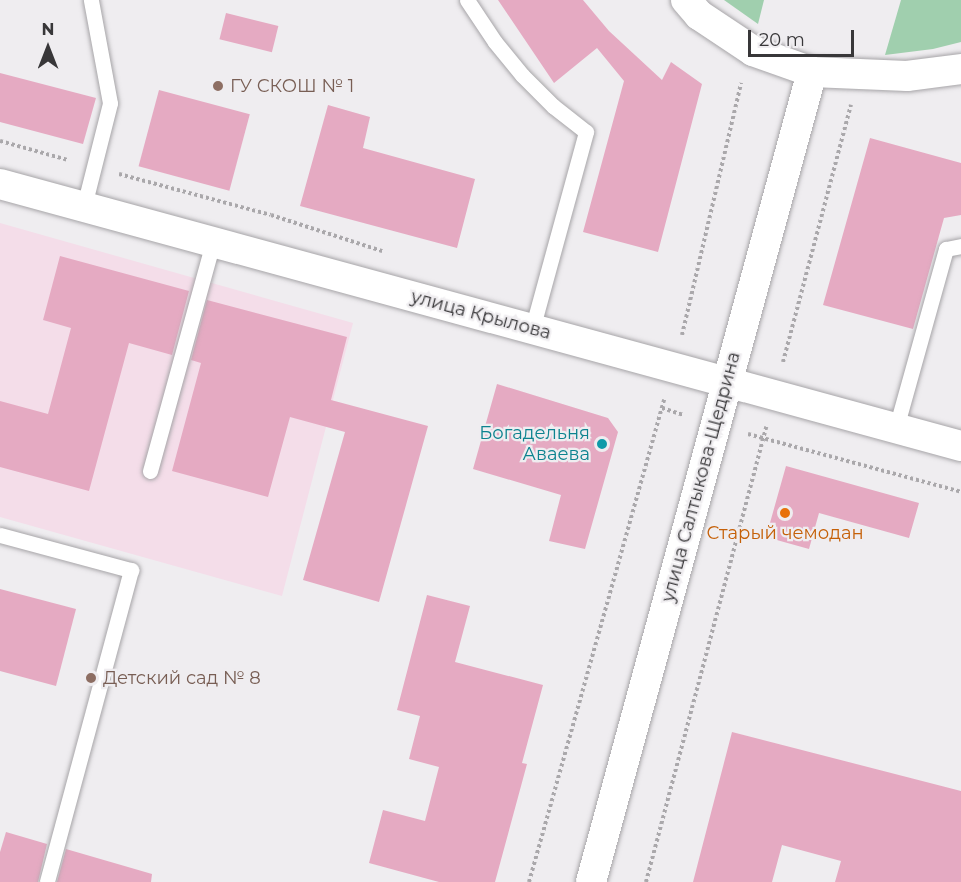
<!DOCTYPE html>
<html>
<head>
<meta charset="utf-8">
<style>
  body { margin:0 }
  #map { position:relative; width:961px; height:882px; overflow:hidden; background:#efedf0; font-family:Montserrat,sans-serif }
  div>[style] { position:absolute }
  .commercial>* { inset:0; background:#f4dde9 }
  .green>* { inset:0; background:#a0cfae }
  .building>* { inset:0; background:#e5aac2; transform-origin:0 0 }
  .path>* { height:4px; margin-top:-2px; transform-origin:0; background:repeating-linear-gradient(90deg,#aaa8ab 0 3px,transparent 0 6px) }
  .roads { filter:drop-shadow(0 0 2px #a7a5a8) drop-shadow(0 0 2px #a7a5a8) }
  .service>* { height:15px; margin:-7.5px; padding:0 7.5px; transform-origin:7.5px; border-radius:7.5px; background:#fff }
  .minor>* { height:30px; margin:-15px; padding:0 15px; transform-origin:15px; border-radius:15px; background:#fff }
  .dots>* { width:16px; height:16px; translate:-50% -50%; box-sizing:border-box; border:3px solid #efedf0; border-radius:50% }
  span { translate:-50% -50%; white-space:nowrap; text-align:center; line-height:1.15; -webkit-text-stroke:4.5px #efedf0; paint-order:stroke }
  .education-label { font-size:18px; color:#785e54 }
  .left { translate:0 -50%; text-align:left }
  .street-label { font-size:18px; color:#383739 }
  .culture-label { font-size:18px; color:#0d838f }
  .right { translate:-100% -50%; text-align:right }
  .food-label { font-size:18px; color:#c56008 }
  .north { position:absolute; left:18px; top:18px; width:60px; height:60px; -webkit-text-stroke:4px #efedf0; paint-order:stroke; rotate:0deg; font-size:16px; font-weight:700; line-height:24px; text-align:center; color:#383739 }
  .north::after { content:''; display:block; margin:auto; width:21px; height:27px; background:#383739; clip-path:polygon(50% 0,100% 100%,50% 72%,0 100%) }
  .scale { position:absolute; left:748px; top:30px; width:106px; height:27px; box-sizing:border-box; border:3px solid #383739; border-top:0; padding-left:8px; font-size:18px; line-height:21px; white-space:nowrap; color:#383739; -webkit-text-stroke:4px #efedf0; paint-order:stroke }
</style>
</head>
<body>
<div id="map">
  <div class="commercial">
    <i style="clip-path:polygon(0 223px,353px 323px,282px 596px,0 517px)"></i>
  </div>
  <div class="green">
    <i style="clip-path:polygon(724px 0,764px 0,758px 24px)"></i>
    <i style="clip-path:polygon(901px 0,961px 0,961px 42px,933px 49px,885px 55px)"></i>
  </div>
  <div class="building">
    <i style="clip-path:polygon(498px 0,583px 0,609px 31px,662px 80px,671px 62px,702px 84px,658px 252px,583px 232px,624px 81px,597px 48px,554px 83px)"></i>
    <i style="left:226px;top:13px;width:54px;height:27px;rotate:14deg"></i>
    <i style="clip-path:polygon(0 73px,96px 98px,83px 144px,0 122px)"></i>
    <i style="left:159px;top:90px;width:94px;height:79px;rotate:15deg"></i>
    <i style="clip-path:polygon(328px 105px,370px 117px,363px 148px,475px 179px,457px 248px,300px 206px)"></i>
    <i style="clip-path:polygon(870px 138px,961px 163px,961px 215px,944px 218px,913px 329px,823px 305px)"></i>
    <i style="clip-path:polygon(60px 256px,189px 291px,172px 355px,129px 343px,89px 491px,0 467px,0 401px,48px 414px,71px 328px,43px 320px)"></i>
    <i style="clip-path:polygon(207px 300px,347px 337px,331px 400px,428px 426px,379px 602px,303px 580px,345px 432px,290px 417px,268px 497px,172px 471px,201px 363px,191px 360px)"></i>
    <i style="clip-path:polygon(497px 384px,608px 418px,618px 432px,585px 549px,549px 541px,561px 495px,473px 469px)"></i>
    <i style="clip-path:polygon(786px 466px,919px 503px,909px 538px,819px 513px,809px 549px,766px 537px)"></i>
    <i style="clip-path:polygon(0 589px,76px 609px,56px 686px,0 671px)"></i>
    <i style="clip-path:polygon(427px 595px,470px 606px,455px 662px,543px 685px,522px 763px,527px 764px,495px 882px,439px 882px,369px 863px,383px 810px,425px 821px,439px 767px,409px 759px,420px 716px,397px 710px)"></i>
    <i style="clip-path:polygon(732px 732px,961px 791px,961px 882px,835px 882px,841px 861px,782px 845px,772px 882px,693px 882px)"></i>
    <i style="clip-path:polygon(6px 832px,47px 844px,38px 882px,0 882px,0 852px)"></i>
    <i style="clip-path:polygon(66px 849px,152px 874px,151px 882px,57px 882px)"></i>
  </div>
  <div class="path">
    <i style="left:0;top:141px;width:71px;rotate:15.6deg"></i>
    <i style="left:119px;top:174px;width:157px;rotate:15.1deg"></i>
    <i style="left:271px;top:215px;width:117px;rotate:18deg"></i>
    <i style="left:682px;top:335px;width:259px;rotate:-76.8deg"></i>
    <i style="left:783px;top:362px;width:266px;rotate:-75.2deg"></i>
    <i style="left:662px;top:408px;width:23px;rotate:18deg"></i>
    <i style="left:748px;top:434px;width:221px;rotate:15.2deg"></i>
    <i style="left:529px;top:882px;width:501px;rotate:-74.35deg"></i>
    <i style="left:646px;top:882px;width:471px;rotate:-75.2deg"></i>
  </div>
  <div class="roads">
    <div class="service">
      <i style="left:467px;top:0;width:50px;rotate:56.3deg"></i>
      <i style="left:495px;top:42px;width:43px;rotate:50.7deg"></i>
      <i style="left:522px;top:75px;width:44px;rotate:45deg"></i>
      <i style="left:553px;top:106px;width:42px;rotate:38.2deg"></i>
      <i style="left:586px;top:132px;width:204px;rotate:105.3deg"></i>
      <i style="left:84px;top:206px;width:106px;rotate:-75.8deg"></i>
      <i style="left:110px;top:103px;width:105px;rotate:-100.5deg"></i>
      <i style="left:896px;top:428px;width:186px;rotate:-74.4deg"></i>
      <i style="left:946px;top:249px;width:15px;rotate:-11deg"></i>
      <i style="left:150px;top:471px;width:238px;rotate:-74.6deg"></i>
      <i style="left:0;top:535px;width:136px;rotate:15deg"></i>
      <i style="left:131px;top:570px;width:323px;rotate:105.1deg"></i>
    </div>
    <div class="minor">
      <i style="left:686px;top:0;width:20px;rotate:49deg"></i>
      <i style="left:699px;top:15px;width:65px;rotate:33.7deg"></i>
      <i style="left:753px;top:51px;width:63px;rotate:19.6deg"></i>
      <i style="left:812px;top:72px;width:95px;rotate:2.4deg"></i>
      <i style="left:907px;top:76px;width:54px;rotate:-7.4deg"></i>
      <i style="left:0;top:184px;width:996px;rotate:15.25deg"></i>
      <i style="left:591px;top:882px;width:840px;rotate:-74.74deg"></i>
    </div>
  </div>
  <div class="dots">
    <i style="left:218px;top:86px;background:#8d6e63"></i>
    <i style="left:602px;top:444px;background:#0f9aa8"></i>
    <i style="left:785px;top:513px;background:#e8710a"></i>
    <i style="left:91px;top:678px;background:#8d6e63"></i>
  </div>
  <div class="education-label">
    <span class="left" style="left:230px;top:86px">ГУ СКОШ № 1</span>
    <span class="left" style="left:103px;top:678px">Детский сад № 8</span>
  </div>
  <div class="street-label">
    <span style="left:481px;top:315px;rotate:15deg">улица Крылова</span>
    <span style="left:701px;top:477px;rotate:-75deg">улица Салтыкова-Щедрина</span>
  </div>
  <div class="culture-label">
    <span class="right" style="left:590px;top:444px">Богадельня<br>Аваева</span>
  </div>
  <div class="food-label">
    <span style="left:785px;top:533px">Старый чемодан</span>
  </div>
  <div class="north">N</div>
  <div class="scale">20 m</div>
</div>
</body>
</html>
